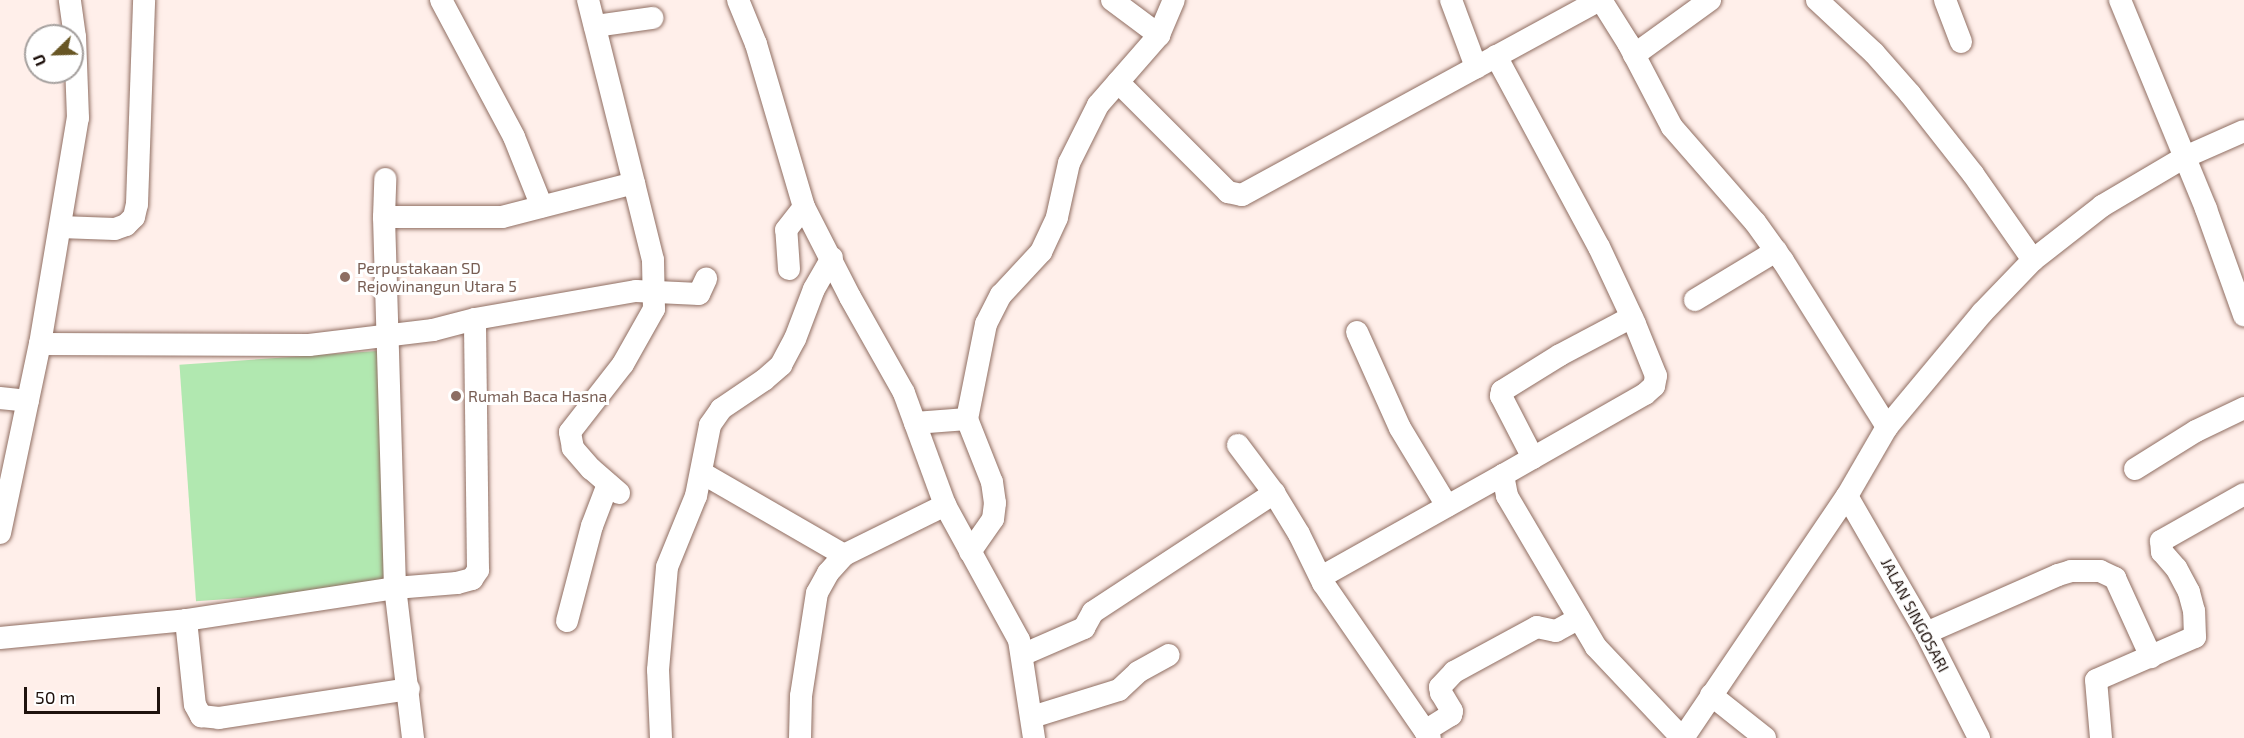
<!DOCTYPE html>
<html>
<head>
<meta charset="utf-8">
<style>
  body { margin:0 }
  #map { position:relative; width:2244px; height:738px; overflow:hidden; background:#ffefea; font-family:"Exo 2",sans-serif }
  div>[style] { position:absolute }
  .green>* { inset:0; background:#b1e8b0; transform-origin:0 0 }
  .roads { filter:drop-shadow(0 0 2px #906e62) drop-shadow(0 0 2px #906e62) }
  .minor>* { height:22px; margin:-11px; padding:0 11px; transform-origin:11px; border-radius:11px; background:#fff }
  .dots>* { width:16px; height:16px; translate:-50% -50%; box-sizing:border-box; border:3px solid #fff; border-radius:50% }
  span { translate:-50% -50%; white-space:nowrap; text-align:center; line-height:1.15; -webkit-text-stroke:6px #fff; paint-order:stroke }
  .education-label { font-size:16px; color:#785e54 }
  .left { translate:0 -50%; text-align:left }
  .street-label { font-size:16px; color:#1f120d }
  .north { position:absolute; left:24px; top:24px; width:60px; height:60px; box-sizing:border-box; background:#fff; border:2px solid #a5a09e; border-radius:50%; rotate:247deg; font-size:16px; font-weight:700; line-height:24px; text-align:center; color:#1f120d }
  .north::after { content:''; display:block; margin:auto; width:21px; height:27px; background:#685624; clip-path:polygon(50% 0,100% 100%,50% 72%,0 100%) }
  .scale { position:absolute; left:24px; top:687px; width:136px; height:27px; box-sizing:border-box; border:3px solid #1f120d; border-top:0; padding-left:8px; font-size:18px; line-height:21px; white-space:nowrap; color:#1f120d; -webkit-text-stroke:4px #fff; paint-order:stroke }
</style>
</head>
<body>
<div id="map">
  <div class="green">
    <i style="left:377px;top:351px;width:237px;height:198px;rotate:86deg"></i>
  </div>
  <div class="roads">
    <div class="minor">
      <i style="left:441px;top:0;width:155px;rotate:61.9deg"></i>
      <i style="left:514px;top:137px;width:75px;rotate:68.2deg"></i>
      <i style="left:738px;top:0;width:48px;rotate:67.8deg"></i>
      <i style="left:756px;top:44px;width:170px;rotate:73.6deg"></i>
      <i style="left:804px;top:207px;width:101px;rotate:62.9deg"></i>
      <i style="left:850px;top:297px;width:110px;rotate:60.6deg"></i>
      <i style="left:904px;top:393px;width:119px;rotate:69.9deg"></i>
      <i style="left:945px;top:505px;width:154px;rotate:61.3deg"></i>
      <i style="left:1019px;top:640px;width:99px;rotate:81.3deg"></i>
      <i style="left:1112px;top:0;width:59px;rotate:36.7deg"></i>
      <i style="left:1451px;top:0;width:72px;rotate:69.5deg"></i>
      <i style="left:1601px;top:0;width:51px;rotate:57.9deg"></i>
      <i style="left:1628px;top:43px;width:95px;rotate:62.4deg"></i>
      <i style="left:1672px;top:127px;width:126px;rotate:48.9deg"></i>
      <i style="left:1755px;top:222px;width:48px;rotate:54.3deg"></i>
      <i style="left:1783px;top:261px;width:196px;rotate:57.9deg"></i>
      <i style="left:1817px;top:0;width:78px;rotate:42.9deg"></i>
      <i style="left:1874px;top:53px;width:55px;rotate:48.7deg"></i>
      <i style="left:1910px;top:94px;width:102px;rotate:51.8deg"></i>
      <i style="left:1973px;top:174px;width:105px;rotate:55.1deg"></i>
      <i style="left:1945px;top:0;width:45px;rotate:69.1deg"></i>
      <i style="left:2120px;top:0;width:226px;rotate:67.6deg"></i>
      <i style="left:2206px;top:209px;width:113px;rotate:70.3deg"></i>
      <i style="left:595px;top:26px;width:58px;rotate:-8deg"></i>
      <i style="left:1634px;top:55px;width:94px;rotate:-35.9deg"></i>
      <i style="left:1496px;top:56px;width:217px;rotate:61.7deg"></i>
      <i style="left:1599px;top:247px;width:85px;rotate:64.9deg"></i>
      <i style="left:1635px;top:324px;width:56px;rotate:68deg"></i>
      <i style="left:1656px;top:376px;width:10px;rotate:101deg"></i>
      <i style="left:1654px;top:386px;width:12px;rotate:138deg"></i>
      <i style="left:1645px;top:394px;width:163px;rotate:150.3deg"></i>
      <i style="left:1503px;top:475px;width:21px;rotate:79deg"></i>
      <i style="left:1507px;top:496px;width:175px;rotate:59.5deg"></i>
      <i style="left:1596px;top:647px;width:125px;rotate:46.6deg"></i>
      <i style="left:1118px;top:82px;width:156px;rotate:45deg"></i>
      <i style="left:1228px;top:192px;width:14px;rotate:12deg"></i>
      <i style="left:1242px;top:195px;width:407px;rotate:-28.6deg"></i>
      <i style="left:384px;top:217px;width:38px;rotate:-88deg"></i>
      <i style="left:60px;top:227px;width:55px;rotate:2.1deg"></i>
      <i style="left:115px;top:229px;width:12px;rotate:-20deg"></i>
      <i style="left:126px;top:225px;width:11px;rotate:-45deg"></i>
      <i style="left:134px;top:217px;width:13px;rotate:-77deg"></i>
      <i style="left:137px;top:204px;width:204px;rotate:-88deg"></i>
      <i style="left:789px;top:269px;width:39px;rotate:-94deg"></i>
      <i style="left:786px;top:230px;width:29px;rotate:-52deg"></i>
      <i style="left:1695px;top:300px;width:95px;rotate:-31.2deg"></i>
      <i style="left:1357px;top:332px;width:105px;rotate:65.9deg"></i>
      <i style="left:1400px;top:428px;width:91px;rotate:58.9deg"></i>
      <i style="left:40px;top:344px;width:269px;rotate:0.2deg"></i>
      <i style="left:309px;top:345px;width:125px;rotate:-6.9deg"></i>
      <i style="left:433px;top:330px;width:43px;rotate:-14.7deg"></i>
      <i style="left:475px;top:319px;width:163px;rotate:-9.9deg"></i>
      <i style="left:636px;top:291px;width:63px;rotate:2.7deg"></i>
      <i style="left:699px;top:294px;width:17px;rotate:-65deg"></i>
      <i style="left:0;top:398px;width:28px;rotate:6deg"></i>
      <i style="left:967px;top:419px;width:68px;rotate:68.4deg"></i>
      <i style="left:992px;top:482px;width:21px;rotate:82deg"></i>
      <i style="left:995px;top:503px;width:16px;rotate:97deg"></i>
      <i style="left:993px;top:519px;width:40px;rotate:124.9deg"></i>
      <i style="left:915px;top:423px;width:52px;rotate:-4.4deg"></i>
      <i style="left:967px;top:419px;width:97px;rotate:-78.7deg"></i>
      <i style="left:986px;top:324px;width:33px;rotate:-63deg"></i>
      <i style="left:1001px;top:295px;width:59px;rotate:-47.1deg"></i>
      <i style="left:1041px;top:252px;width:38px;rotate:-65deg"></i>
      <i style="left:1057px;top:217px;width:55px;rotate:-77.5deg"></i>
      <i style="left:1069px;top:163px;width:65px;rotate:-63.4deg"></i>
      <i style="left:1098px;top:105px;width:93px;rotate:-48.9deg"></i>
      <i style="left:1159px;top:35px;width:38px;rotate:-67deg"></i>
      <i style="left:1238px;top:445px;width:60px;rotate:53.1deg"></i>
      <i style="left:1533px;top:458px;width:70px;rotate:-117.3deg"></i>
      <i style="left:1501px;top:396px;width:5px;rotate:-79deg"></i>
      <i style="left:1502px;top:391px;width:68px;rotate:-31.8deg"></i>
      <i style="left:1560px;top:355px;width:81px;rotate:-27.8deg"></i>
      <i style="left:2135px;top:469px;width:72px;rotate:-31.9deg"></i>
      <i style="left:2196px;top:431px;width:53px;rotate:-25.6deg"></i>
      <i style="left:702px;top:473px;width:164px;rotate:30deg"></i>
      <i style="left:619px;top:493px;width:37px;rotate:-139deg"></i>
      <i style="left:591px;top:469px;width:28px;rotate:-131deg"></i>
      <i style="left:573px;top:448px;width:16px;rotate:-101deg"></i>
      <i style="left:570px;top:432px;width:86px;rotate:-52.1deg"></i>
      <i style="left:623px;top:364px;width:63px;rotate:-60.6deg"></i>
      <i style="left:654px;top:309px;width:49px;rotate:-91.2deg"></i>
      <i style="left:653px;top:260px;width:79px;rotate:-103.9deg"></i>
      <i style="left:1847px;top:496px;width:158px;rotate:60deg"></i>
      <i style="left:1926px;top:633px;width:118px;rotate:63.2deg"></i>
      <i style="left:0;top:533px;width:193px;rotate:-78.1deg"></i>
      <i style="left:40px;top:344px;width:229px;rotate:-80.5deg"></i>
      <i style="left:78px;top:118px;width:81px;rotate:-92.1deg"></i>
      <i style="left:75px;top:37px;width:37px;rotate:-98deg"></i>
      <i style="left:1321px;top:577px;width:209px;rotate:-29.3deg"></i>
      <i style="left:186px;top:620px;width:85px;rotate:84deg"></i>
      <i style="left:195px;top:705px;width:13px;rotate:61deg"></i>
      <i style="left:201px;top:716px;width:18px;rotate:6deg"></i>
      <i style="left:219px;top:718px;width:192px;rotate:-8.7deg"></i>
      <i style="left:567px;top:621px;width:98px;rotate:-75.3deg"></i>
      <i style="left:592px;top:526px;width:45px;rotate:-69.1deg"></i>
      <i style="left:1926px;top:633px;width:144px;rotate:-23.7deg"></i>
      <i style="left:2058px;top:575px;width:14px;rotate:-17deg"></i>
      <i style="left:2071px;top:571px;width:29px"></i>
      <i style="left:2100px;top:571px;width:17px;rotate:25deg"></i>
      <i style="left:2115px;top:578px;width:87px;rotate:65.5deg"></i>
      <i style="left:0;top:638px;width:187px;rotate:-5.5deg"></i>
      <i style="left:186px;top:620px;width:211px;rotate:-8.7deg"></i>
      <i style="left:395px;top:588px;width:62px;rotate:-4.6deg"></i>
      <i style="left:457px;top:583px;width:16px;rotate:-15deg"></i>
      <i style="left:472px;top:579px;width:11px;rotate:-56deg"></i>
      <i style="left:478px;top:570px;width:251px;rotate:-90.7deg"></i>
      <i style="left:1022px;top:655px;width:68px;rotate:-23.5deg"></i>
      <i style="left:1084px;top:628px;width:18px;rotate:-61deg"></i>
      <i style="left:1093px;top:612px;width:217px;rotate:-33.3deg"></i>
      <i style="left:1274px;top:493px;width:48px;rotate:58.6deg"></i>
      <i style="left:1299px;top:534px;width:55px;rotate:63.9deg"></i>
      <i style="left:1323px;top:583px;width:188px;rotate:55.4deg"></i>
      <i style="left:1711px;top:695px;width:69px;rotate:38.5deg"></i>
      <i style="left:1032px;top:717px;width:91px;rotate:-17.2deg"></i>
      <i style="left:1119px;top:690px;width:26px;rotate:-43deg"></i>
      <i style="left:1138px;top:672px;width:35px;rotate:-29deg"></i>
      <i style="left:1425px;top:731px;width:31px;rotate:-32deg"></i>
      <i style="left:1451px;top:715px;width:4px;rotate:-76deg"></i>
      <i style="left:1452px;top:711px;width:21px;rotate:-121deg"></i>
      <i style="left:1441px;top:693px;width:6px;rotate:-99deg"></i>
      <i style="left:1440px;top:687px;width:21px;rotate:-47deg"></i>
      <i style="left:1454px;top:672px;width:94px;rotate:-28.5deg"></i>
      <i style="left:1537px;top:627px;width:19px;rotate:12deg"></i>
      <i style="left:1556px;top:631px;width:26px;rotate:-29deg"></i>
      <i style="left:413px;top:738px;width:151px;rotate:-96.8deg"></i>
      <i style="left:395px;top:588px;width:371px;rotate:-91.7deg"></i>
      <i style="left:384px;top:217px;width:118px"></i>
      <i style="left:502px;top:217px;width:136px;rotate:-14.4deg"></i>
      <i style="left:634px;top:183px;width:189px;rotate:-104.1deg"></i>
      <i style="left:661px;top:738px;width:68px;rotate:-92.5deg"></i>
      <i style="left:658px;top:670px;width:103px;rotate:-85deg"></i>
      <i style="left:667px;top:567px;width:77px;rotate:-67.8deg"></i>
      <i style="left:696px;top:496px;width:72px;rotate:-78.8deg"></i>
      <i style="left:710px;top:425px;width:19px;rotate:-55deg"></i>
      <i style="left:721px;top:409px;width:52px;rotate:-34deg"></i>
      <i style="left:764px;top:380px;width:23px;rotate:-41deg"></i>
      <i style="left:781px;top:365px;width:30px;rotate:-62deg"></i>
      <i style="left:795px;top:339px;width:53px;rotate:-69.2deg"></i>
      <i style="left:814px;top:289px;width:36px;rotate:-60deg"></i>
      <i style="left:800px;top:738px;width:42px;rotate:-88.6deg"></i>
      <i style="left:801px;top:696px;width:104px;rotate:-81.2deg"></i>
      <i style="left:817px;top:593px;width:23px;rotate:-61deg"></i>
      <i style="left:828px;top:573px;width:24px;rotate:-48deg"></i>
      <i style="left:844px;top:555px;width:113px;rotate:-26.3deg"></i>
      <i style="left:1683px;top:738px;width:292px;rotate:-55.9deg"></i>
      <i style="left:1847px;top:496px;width:80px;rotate:-59.9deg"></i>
      <i style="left:1887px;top:427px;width:148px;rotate:-50.2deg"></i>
      <i style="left:1982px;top:313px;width:74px;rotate:-46.1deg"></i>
      <i style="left:2033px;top:260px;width:88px;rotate:-38deg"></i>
      <i style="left:2102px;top:206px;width:96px;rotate:-30.6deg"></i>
      <i style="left:2185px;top:157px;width:64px;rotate:-23.8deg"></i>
      <i style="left:2101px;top:738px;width:58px;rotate:-94.9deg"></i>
      <i style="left:2096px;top:680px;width:108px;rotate:-23.5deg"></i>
      <i style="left:2195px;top:637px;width:26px;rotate:-92deg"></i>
      <i style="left:2194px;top:611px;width:20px;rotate:-105deg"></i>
      <i style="left:2189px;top:592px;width:27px;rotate:-118deg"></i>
      <i style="left:2176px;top:568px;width:21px;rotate:-131deg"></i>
      <i style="left:2162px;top:552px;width:11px;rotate:-95deg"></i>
      <i style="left:2161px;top:541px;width:95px;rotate:-29.5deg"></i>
    </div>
  </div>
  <div class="dots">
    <i style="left:345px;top:277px;background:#8d6e63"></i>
    <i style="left:456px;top:396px;background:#8d6e63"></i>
  </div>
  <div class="education-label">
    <span class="left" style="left:357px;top:277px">Perpustakaan SD<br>Rejowinangun Utara 5</span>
    <span class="left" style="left:468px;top:396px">Rumah Baca Hasna</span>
  </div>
  <div class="street-label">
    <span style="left:1915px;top:615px;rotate:62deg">JALAN SINGOSARI</span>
  </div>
  <div class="north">U</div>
  <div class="scale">50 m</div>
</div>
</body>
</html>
